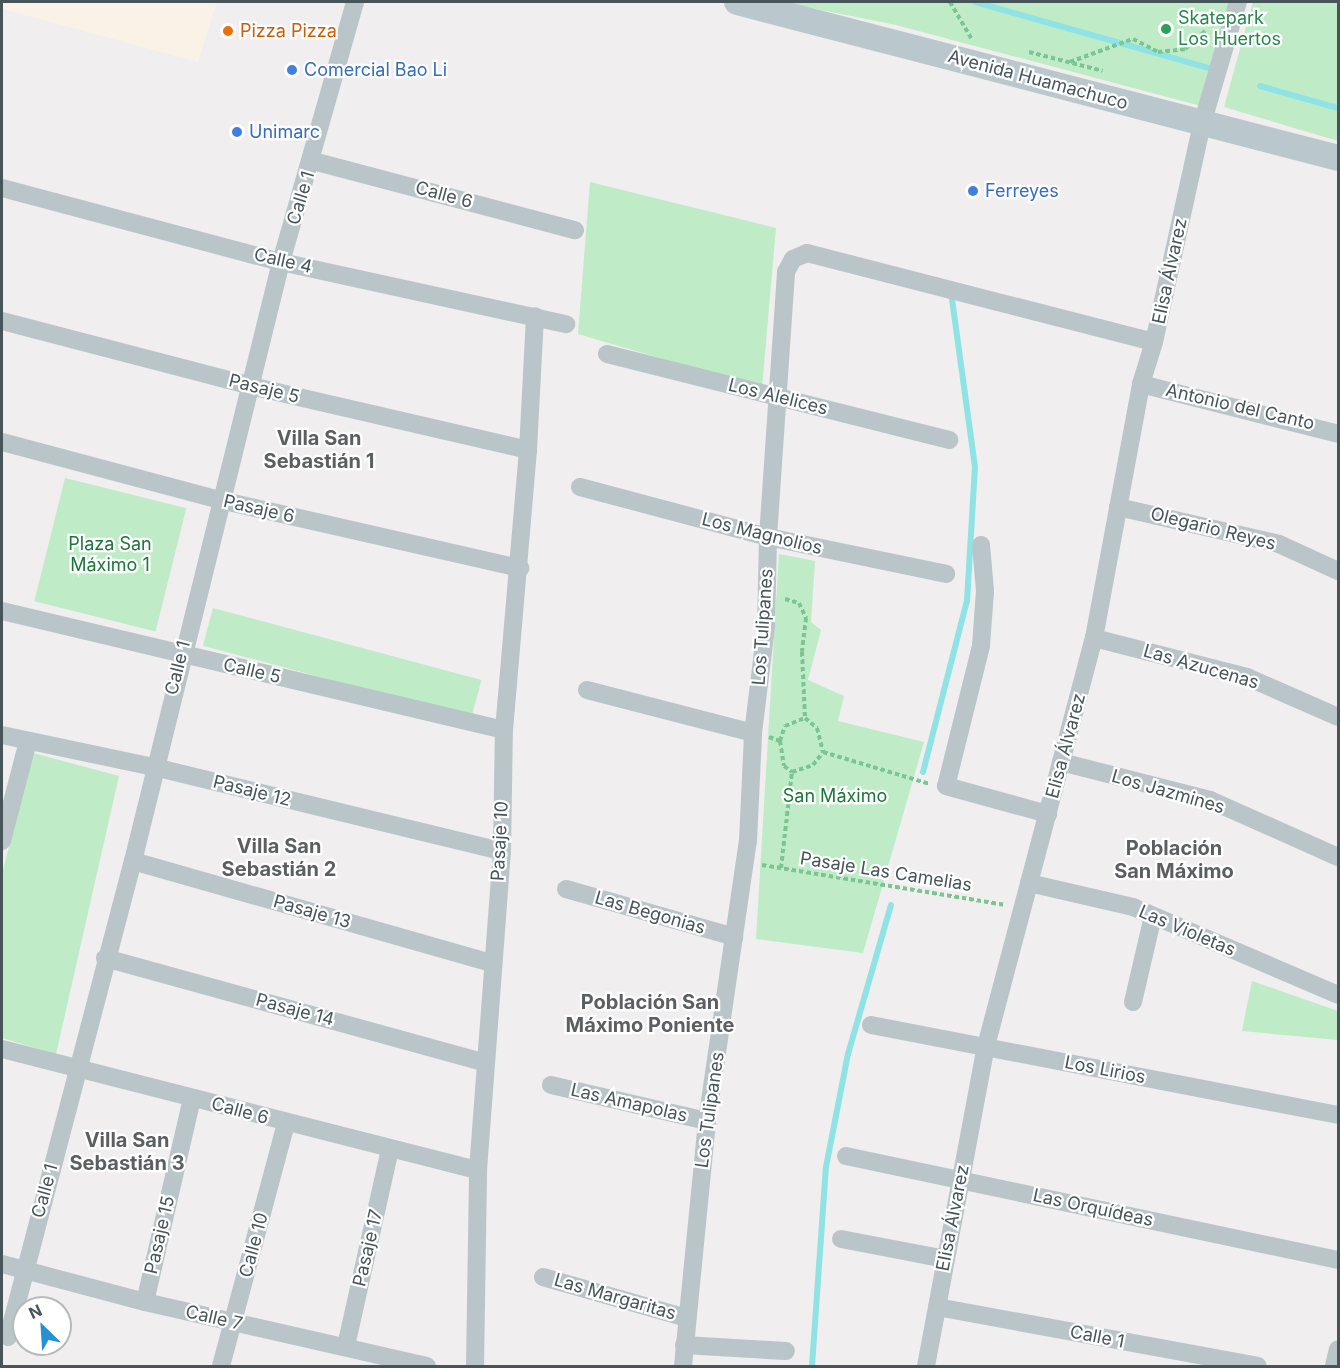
<!DOCTYPE html>
<html>
<head>
<meta charset="utf-8">
<style>
  body { margin:0 }
  #map { position:relative; width:1340px; height:1368px; overflow:hidden; background:#f0eeee; font-family:Inter,sans-serif }
  div>[style] { position:absolute }
  .commercial>* { inset:0; background:#faf1e7 }
  .green>* { inset:0; background:#bfebc7; transform-origin:0 0 }
  .stream>* { height:6px; margin:-3px; padding:0 3px; transform-origin:3px; border-radius:3px; background:#8fe3e5 }
  .path>* { height:4px; margin-top:-2px; transform-origin:0; background:repeating-linear-gradient(90deg,#79c692 0 4.5px,transparent 0 7.5px) }
  .street>* { height:18px; margin:-9px; padding:0 9px; transform-origin:9px; border-radius:9px; background:#bac5c9 }
  .secondary>* { height:26px; margin:-13px; padding:0 13px; transform-origin:13px; border-radius:13px; background:#bac8ce }
  .dots>* { width:16px; height:16px; translate:-50% -50%; box-sizing:border-box; border:3px solid #fff; border-radius:50% }
  span { translate:-50% -50%; white-space:nowrap; text-align:center; line-height:1.15; -webkit-text-stroke:4.5px #fff; paint-order:stroke }
  .leisure-label { font-size:18px; color:#27864d }
  .left { translate:0 -50%; text-align:left }
  .food-label { font-size:18px; color:#c56008 }
  .shop-label { font-size:18px; color:#366cbe }
  .street-label { font-size:18px; color:#475459 }
  .park-label { font-size:18px; color:#1d7539 }
  .neighbourhood-label { font-size:20px; color:#5b5f62; font-weight:700 }
  .frame { position:absolute; inset:0; border:3px solid #475459; pointer-events:none }
  .north { position:absolute; left:12px; top:1296px; width:60px; height:60px; box-sizing:border-box; background:#fff; border:2px solid #b5bbbd; border-radius:50%; rotate:335deg; font-size:16px; font-weight:700; line-height:24px; text-align:center; color:#475459 }
  .north::after { content:''; display:block; margin:auto; width:21px; height:27px; background:#2691d2; clip-path:polygon(50% 0,100% 100%,50% 72%,0 100%) }
</style>
</head>
<body>
<div id="map">
  <div class="commercial">
    <i style="clip-path:polygon(2px 2px,217px 2px,198px 62px,2px 9px)"></i>
  </div>
  <div class="green">
    <i style="clip-path:polygon(782px 2px,1232px 2px,1201px 106px,896px 25px)"></i>
    <i style="clip-path:polygon(1253px 2px,1338px 2px,1338px 141px,1224px 107px)"></i>
    <i style="clip-path:polygon(590px 182px,776px 228px,762px 388px,578px 334px)"></i>
    <i style="left:65px;top:478px;width:125px;height:127px;rotate:14deg"></i>
    <i style="clip-path:polygon(779px 554px,815px 561px,811px 622px,821px 630px,808px 680px,844px 696px,838px 721px,924px 742px,863px 953px,756px 939px)"></i>
    <i style="left:213px;top:608px;width:278px;height:39px;rotate:15deg"></i>
    <i style="clip-path:polygon(33px 753px,119px 776px,56px 1054px,2px 1038px,2px 874px)"></i>
    <i style="clip-path:polygon(1252px 981px,1338px 1011px,1338px 1040px,1242px 1031px)"></i>
  </div>
  <div class="stream">
    <i style="left:975px;top:2px;width:246px;rotate:15.8deg"></i>
    <i style="left:1260px;top:86px;width:81px;rotate:15.8deg"></i>
    <i style="left:923px;top:772px;width:177px;rotate:-75.6deg"></i>
    <i style="left:967px;top:601px;width:134px;rotate:-86.6deg"></i>
    <i style="left:975px;top:467px;width:177px;rotate:-97.8deg"></i>
    <i style="left:812px;top:1366px;width:199px;rotate:-86deg"></i>
    <i style="left:826px;top:1167px;width:115px;rotate:-79deg"></i>
    <i style="left:848px;top:1054px;width:155px;rotate:-73.9deg"></i>
  </div>
  <div class="path">
    <i style="left:950px;top:2px;width:42px;rotate:59.7deg"></i>
    <i style="left:1029px;top:52px;width:76px;rotate:14.4deg"></i>
    <i style="left:1070px;top:62px;width:67px;rotate:-20.1deg"></i>
    <i style="left:1133px;top:39px;width:28px;rotate:27deg"></i>
    <i style="left:1158px;top:52px;width:27px;rotate:-6deg"></i>
    <i style="left:1185px;top:49px;width:27px;rotate:-42deg"></i>
    <i style="left:785px;top:599px;width:15px;rotate:16deg"></i>
    <i style="left:799px;top:603px;width:17px;rotate:65deg"></i>
    <i style="left:806px;top:618px;width:34px;rotate:97deg"></i>
    <i style="left:802px;top:652px;width:66px;rotate:87.4deg"></i>
    <i style="left:769px;top:737px;width:12px;rotate:20deg"></i>
    <i style="left:780px;top:741px;width:16px;rotate:-72deg"></i>
    <i style="left:785px;top:726px;width:22px;rotate:-22deg"></i>
    <i style="left:805px;top:718px;width:16px;rotate:40deg"></i>
    <i style="left:817px;top:728px;width:25px;rotate:76deg"></i>
    <i style="left:823px;top:752px;width:112px;rotate:16.7deg"></i>
    <i style="left:780px;top:741px;width:25px;rotate:81deg"></i>
    <i style="left:784px;top:766px;width:10px;rotate:37deg"></i>
    <i style="left:792px;top:772px;width:22px;rotate:-18deg"></i>
    <i style="left:813px;top:765px;width:16px;rotate:-52deg"></i>
    <i style="left:762px;top:865px;width:247px;rotate:9.3deg"></i>
    <i style="left:781px;top:868px;width:97px;rotate:-83.5deg"></i>
  </div>
  <div class="street">
    <i style="left:313px;top:161px;width:271px;rotate:14.8deg"></i>
    <i style="left:2px;top:188px;width:289px;rotate:14.9deg"></i>
    <i style="left:281px;top:262px;width:292px;rotate:12.3deg"></i>
    <i style="left:2px;top:321px;width:257px;rotate:14.6deg"></i>
    <i style="left:251px;top:386px;width:284px;rotate:13deg"></i>
    <i style="left:607px;top:354px;width:353px;rotate:14.1deg"></i>
    <i style="left:1141px;top:384px;width:203px;rotate:14.2deg"></i>
    <i style="left:2px;top:442px;width:226px;rotate:14.9deg"></i>
    <i style="left:220px;top:500px;width:308px;rotate:12.8deg"></i>
    <i style="left:580px;top:487px;width:195px;rotate:14.9deg"></i>
    <i style="left:768px;top:537px;width:182px;rotate:11.7deg"></i>
    <i style="left:1118px;top:507px;width:165px;rotate:12.9deg"></i>
    <i style="left:1279px;top:544px;width:65px;rotate:24.6deg"></i>
    <i style="left:981px;top:545px;width:46px;rotate:85deg"></i>
    <i style="left:985px;top:591px;width:55px;rotate:94.2deg"></i>
    <i style="left:981px;top:646px;width:144px;rotate:104deg"></i>
    <i style="left:946px;top:786px;width:106px;rotate:15.4deg"></i>
    <i style="left:2px;top:611px;width:516px;rotate:13.34deg"></i>
    <i style="left:1094px;top:638px;width:158px;rotate:14.3deg"></i>
    <i style="left:1247px;top:677px;width:99px;rotate:23.7deg"></i>
    <i style="left:587px;top:690px;width:171px;rotate:14.5deg"></i>
    <i style="left:2px;top:735px;width:155px;rotate:11.9deg"></i>
    <i style="left:154px;top:767px;width:358px;rotate:13.6deg"></i>
    <i style="left:1061px;top:762px;width:154px;rotate:14.3deg"></i>
    <i style="left:1210px;top:800px;width:140px;rotate:24deg"></i>
    <i style="left:2px;top:841px;width:103px;rotate:-75.4deg"></i>
    <i style="left:133px;top:861px;width:372px;rotate:15.9deg"></i>
    <i style="left:1029px;top:883px;width:107px;rotate:13deg"></i>
    <i style="left:1133px;top:907px;width:223px;rotate:23.2deg"></i>
    <i style="left:566px;top:889px;width:175px;rotate:15.9deg"></i>
    <i style="left:105px;top:958px;width:394px;rotate:15.4deg"></i>
    <i style="left:1133px;top:1002px;width:88px;rotate:-76.9deg"></i>
    <i style="left:871px;top:1025px;width:476px;rotate:10.9deg"></i>
    <i style="left:2px;top:1049px;width:491px;rotate:14.3deg"></i>
    <i style="left:551px;top:1085px;width:160px;rotate:13deg"></i>
    <i style="left:846px;top:1156px;width:503px;rotate:11.94deg"></i>
    <i style="left:841px;top:1239px;width:107px;rotate:10.8deg"></i>
    <i style="left:2px;top:1264px;width:148px;rotate:14.9deg"></i>
    <i style="left:145px;top:1302px;width:289px;rotate:12.8deg"></i>
    <i style="left:543px;top:1277px;width:150px;rotate:15.9deg"></i>
    <i style="left:145px;top:1302px;width:209px;rotate:-77deg"></i>
    <i style="left:937px;top:1307px;width:326px;rotate:10.4deg"></i>
    <i style="left:8px;top:1337px;width:492px;rotate:-75.3deg"></i>
    <i style="left:133px;top:861px;width:617px;rotate:-76.12deg"></i>
    <i style="left:281px;top:262px;width:270px;rotate:-74.1deg"></i>
    <i style="left:684px;top:1345px;width:102px;rotate:3.4deg"></i>
    <i style="left:346px;top:1346px;width:202px;rotate:-77.4deg"></i>
    <i style="left:221px;top:1366px;width:252px;rotate:-75deg"></i>
    <i style="left:475px;top:1366px;width:196px;rotate:-89.1deg"></i>
    <i style="left:478px;top:1170px;width:320px;rotate:-85.7deg"></i>
    <i style="left:502px;top:851px;width:121px;rotate:-89.1deg"></i>
    <i style="left:504px;top:730px;width:281px;rotate:-85.1deg"></i>
    <i style="left:528px;top:450px;width:134px;rotate:-87deg"></i>
    <i style="left:683px;top:1366px;width:246px;rotate:-84.4deg"></i>
    <i style="left:707px;top:1121px;width:283px;rotate:-81.7deg"></i>
    <i style="left:748px;top:841px;width:108px;rotate:-87.3deg"></i>
    <i style="left:753px;top:733px;width:107px;rotate:-83deg"></i>
    <i style="left:766px;top:627px;width:90px;rotate:-88.7deg"></i>
    <i style="left:768px;top:537px;width:266px;rotate:-86.1deg"></i>
    <i style="left:786px;top:272px;width:15px;rotate:-62deg"></i>
    <i style="left:793px;top:259px;width:15px;rotate:-23deg"></i>
    <i style="left:807px;top:253px;width:358px;rotate:14.4deg"></i>
    <i style="left:926px;top:1366px;width:326px;rotate:-79.4deg"></i>
    <i style="left:986px;top:1046px;width:422px;rotate:-75.2deg"></i>
    <i style="left:1094px;top:638px;width:258px;rotate:-79.5deg"></i>
    <i style="left:1141px;top:384px;width:44px;rotate:-72.8deg"></i>
    <i style="left:1154px;top:342px;width:223px;rotate:-77.6deg"></i>
    <i style="left:1202px;top:124px;width:127px;rotate:-73.6deg"></i>
    <i style="left:1334px;top:1366px;width:17px;rotate:-77deg"></i>
  </div>
  <div class="secondary">
    <i style="left:737px;top:2px;width:621px;rotate:14.55deg"></i>
  </div>
  <div class="dots">
    <i style="left:1166px;top:29px;background:#2e9e5b"></i>
    <i style="left:228px;top:31px;background:#e8710a"></i>
    <i style="left:292px;top:70px;background:#3f7fe0"></i>
    <i style="left:237px;top:132px;background:#3f7fe0"></i>
    <i style="left:973px;top:191px;background:#3f7fe0"></i>
  </div>
  <div class="leisure-label">
    <span class="left" style="left:1178px;top:29px">Skatepark<br>Los Huertos</span>
  </div>
  <div class="food-label">
    <span class="left" style="left:240px;top:31px">Pizza Pizza</span>
  </div>
  <div class="shop-label">
    <span class="left" style="left:304px;top:70px">Comercial Bao Li</span>
    <span class="left" style="left:249px;top:132px">Unimarc</span>
    <span class="left" style="left:985px;top:191px">Ferreyes</span>
  </div>
  <div class="street-label">
    <span style="left:1038px;top:80px;rotate:15deg">Avenida Huamachuco</span>
    <span style="left:444px;top:195px;rotate:15deg">Calle 6</span>
    <span style="left:301px;top:198px;rotate:-73deg">Calle 1</span>
    <span style="left:283px;top:261px;rotate:13deg">Calle 4</span>
    <span style="left:1170px;top:271px;rotate:-78deg">Elisa Álvarez</span>
    <span style="left:264px;top:389px;rotate:14deg">Pasaje 5</span>
    <span style="left:778px;top:397px;rotate:14deg">Los Alelices</span>
    <span style="left:1240px;top:407px;rotate:13deg">Antonio del Canto</span>
    <span style="left:259px;top:509px;rotate:13deg">Pasaje 6</span>
    <span style="left:1213px;top:529px;rotate:14deg">Olegario Reyes</span>
    <span style="left:762px;top:534px;rotate:14deg">Los Magnolios</span>
    <span style="left:763px;top:627px;rotate:-86deg">Los Tulipanes</span>
    <span style="left:1201px;top:667px;rotate:16deg">Las Azucenas</span>
    <span style="left:178px;top:668px;rotate:-76deg">Calle 1</span>
    <span style="left:252px;top:671px;rotate:13deg">Calle 5</span>
    <span style="left:1066px;top:746px;rotate:-75deg">Elisa Álvarez</span>
    <span style="left:252px;top:791px;rotate:14deg">Pasaje 12</span>
    <span style="left:1168px;top:792px;rotate:16deg">Los Jazmines</span>
    <span style="left:500px;top:841px;rotate:-87deg">Pasaje 10</span>
    <span style="left:886px;top:872px;rotate:9deg">Pasaje Las Camelias</span>
    <span style="left:312px;top:912px;rotate:16deg">Pasaje 13</span>
    <span style="left:650px;top:913px;rotate:16deg">Las Begonias</span>
    <span style="left:1187px;top:931px;rotate:23deg">Las Violetas</span>
    <span style="left:295px;top:1010px;rotate:15deg">Pasaje 14</span>
    <span style="left:1105px;top:1070px;rotate:11deg">Los Lirios</span>
    <span style="left:629px;top:1103px;rotate:13deg">Las Amapolas</span>
    <span style="left:710px;top:1110px;rotate:-82deg">Los Tulipanes</span>
    <span style="left:240px;top:1111px;rotate:15deg">Calle 6</span>
    <span style="left:45px;top:1191px;rotate:-75deg">Calle 1</span>
    <span style="left:1093px;top:1208px;rotate:12deg">Las Orquídeas</span>
    <span style="left:953px;top:1218px;rotate:-79deg">Elisa Álvarez</span>
    <span style="left:160px;top:1235px;rotate:-77deg">Pasaje 15</span>
    <span style="left:254px;top:1245px;rotate:-75deg">Calle 10</span>
    <span style="left:368px;top:1248px;rotate:-77deg">Pasaje 17</span>
    <span style="left:615px;top:1297px;rotate:16deg">Las Margaritas</span>
    <span style="left:214px;top:1318px;rotate:13deg">Calle 7</span>
    <span style="left:1097px;top:1337px;rotate:11deg">Calle 1</span>
  </div>
  <div class="park-label">
    <span style="left:110px;top:555px">Plaza San<br>Máximo 1</span>
    <span style="left:835px;top:796px">San Máximo</span>
  </div>
  <div class="neighbourhood-label">
    <span style="left:319px;top:450px">Villa San<br>Sebastián 1</span>
    <span style="left:279px;top:858px">Villa San<br>Sebastián 2</span>
    <span style="left:1174px;top:860px">Población<br>San Máximo</span>
    <span style="left:650px;top:1014px">Población San<br>Máximo Poniente</span>
    <span style="left:127px;top:1152px">Villa San<br>Sebastián 3</span>
  </div>
  <div class="frame"></div>
  <div class="north">N</div>
</div>
</body>
</html>
